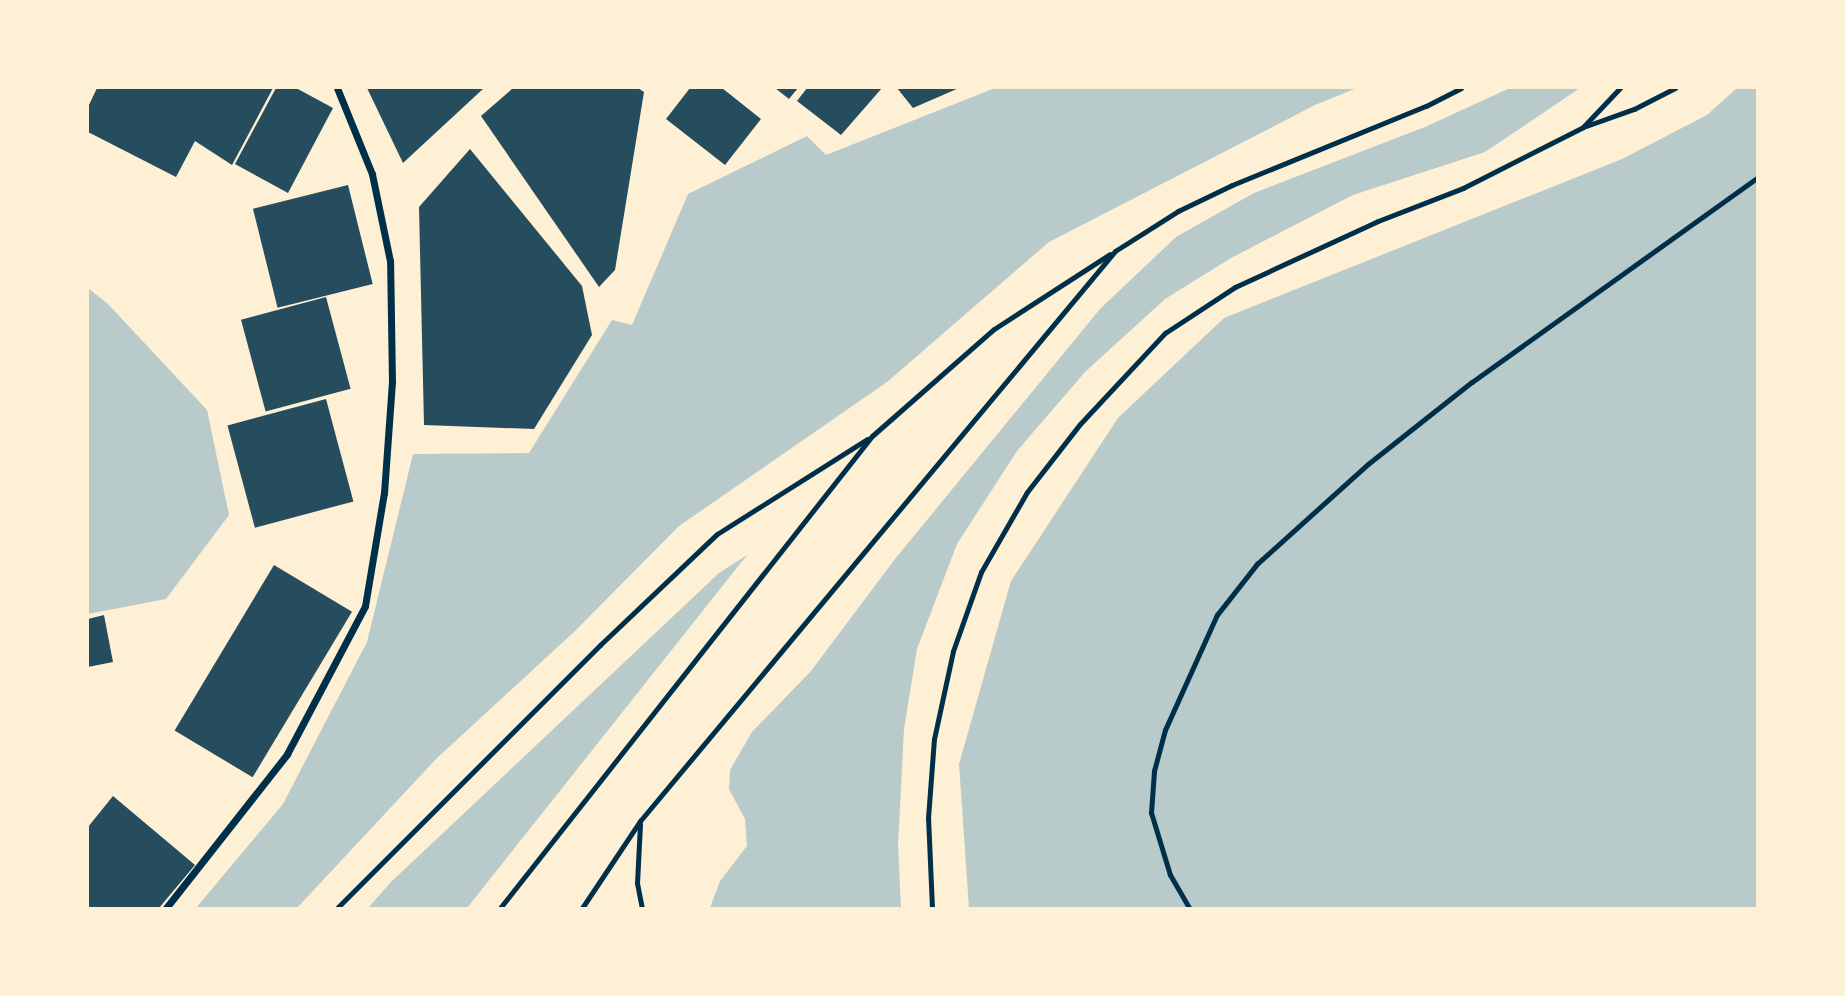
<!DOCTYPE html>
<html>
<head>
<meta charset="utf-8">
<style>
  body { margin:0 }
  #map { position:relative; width:1845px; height:996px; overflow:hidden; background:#fdf0d5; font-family:Merriweather,serif }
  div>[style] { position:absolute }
  .green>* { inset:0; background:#b9caca }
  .building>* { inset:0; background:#264d5e; transform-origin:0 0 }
  .path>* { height:4.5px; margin:-2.25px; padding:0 2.25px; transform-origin:2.25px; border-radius:2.25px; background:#003049 }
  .service>* { height:5px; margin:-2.5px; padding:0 2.5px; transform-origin:2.5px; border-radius:2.5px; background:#003049 }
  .minor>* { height:7px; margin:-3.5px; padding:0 3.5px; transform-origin:3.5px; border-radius:3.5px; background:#003049 }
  span { translate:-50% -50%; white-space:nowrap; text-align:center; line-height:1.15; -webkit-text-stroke:7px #fdf0d5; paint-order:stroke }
  .frame { position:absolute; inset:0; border:89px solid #fdf0d5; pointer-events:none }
</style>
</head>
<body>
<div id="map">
  <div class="green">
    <i style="clip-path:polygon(995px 88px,1357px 88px,1315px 105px,1049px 242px,887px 382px,679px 526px,575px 631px,436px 759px,297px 908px,196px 908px,283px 804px,367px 642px,413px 454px,529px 453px,612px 320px,632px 325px,688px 194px,807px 136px,826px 155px)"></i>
    <i style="clip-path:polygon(1510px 88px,1580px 88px,1485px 152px,1353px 195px,1231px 258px,1165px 299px,1085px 372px,1017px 451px,957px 544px,917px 649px,904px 729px,898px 845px,901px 908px,710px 908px,720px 881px,747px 846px,745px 819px,729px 789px,730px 770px,752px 732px,811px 671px,895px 559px,1100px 309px,1176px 237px,1254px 193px,1425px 127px)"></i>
    <i style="clip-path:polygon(1737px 88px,1757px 88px,1757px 908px,969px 908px,959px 764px,1011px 581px,1118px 418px,1224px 318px,1622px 159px,1707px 115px)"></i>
    <i style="clip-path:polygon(88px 288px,108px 304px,207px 410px,229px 515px,166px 599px,88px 614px)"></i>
    <i style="clip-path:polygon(747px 555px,467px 908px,368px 908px,391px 882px,719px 573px)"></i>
  </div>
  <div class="building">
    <i style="clip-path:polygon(97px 88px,273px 88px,232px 165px,195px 141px,176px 177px,88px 132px,88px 107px)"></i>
    <i style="clip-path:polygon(276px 88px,296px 88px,333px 108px,288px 193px,235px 164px)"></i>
    <i style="clip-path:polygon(367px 88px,484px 88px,403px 163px)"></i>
    <i style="clip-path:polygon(513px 88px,638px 88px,644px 92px,615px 270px,599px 287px,481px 116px)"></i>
    <i style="clip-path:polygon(690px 88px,722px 88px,761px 119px,725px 165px,666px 119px)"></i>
    <i style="clip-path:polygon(775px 88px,798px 88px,789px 99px)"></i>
    <i style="clip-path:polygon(807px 88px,882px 88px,841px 135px,797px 101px)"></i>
    <i style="clip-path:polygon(897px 88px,959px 88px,913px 108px)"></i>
    <i style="clip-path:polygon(470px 149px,582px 286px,592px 335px,534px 429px,424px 425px,419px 207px)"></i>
    <i style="left:348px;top:185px;width:102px;height:98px;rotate:76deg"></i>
    <i style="left:326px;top:297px;width:95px;height:88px;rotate:75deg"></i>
    <i style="left:326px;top:399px;width:106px;height:102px;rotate:75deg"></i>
    <i style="left:274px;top:565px;width:91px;height:193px;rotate:31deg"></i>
    <i style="clip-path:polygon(104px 615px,113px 662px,88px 667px,88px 619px)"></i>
    <i style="clip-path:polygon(113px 796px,195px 865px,159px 908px,88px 908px,88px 827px)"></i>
  </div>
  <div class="path">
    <i style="left:1189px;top:908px;width:38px;rotate:-120deg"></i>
    <i style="left:1170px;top:875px;width:65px;rotate:-107deg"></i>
    <i style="left:1151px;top:813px;width:42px;rotate:-85.9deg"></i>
    <i style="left:1154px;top:771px;width:42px;rotate:-75deg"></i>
    <i style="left:1165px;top:730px;width:126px;rotate:-65.7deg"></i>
    <i style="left:1217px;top:615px;width:65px;rotate:-51.9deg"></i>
    <i style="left:1257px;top:564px;width:149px;rotate:-42deg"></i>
    <i style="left:1368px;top:464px;width:132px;rotate:-38.3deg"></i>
    <i style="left:1472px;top:382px;width:352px;rotate:-35.6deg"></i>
  </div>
  <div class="service">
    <i style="left:1586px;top:126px;width:51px;rotate:-19.5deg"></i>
    <i style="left:1634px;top:109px;width:46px;rotate:-27.1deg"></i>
    <i style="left:640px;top:824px;width:59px;rotate:92.9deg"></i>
    <i style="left:637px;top:883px;width:25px;rotate:79deg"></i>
    <i style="left:337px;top:908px;width:372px;rotate:-45deg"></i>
    <i style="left:600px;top:645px;width:161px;rotate:-43.5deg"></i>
    <i style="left:717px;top:534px;width:178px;rotate:-32.3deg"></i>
    <i style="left:500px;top:908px;width:601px;rotate:-51.76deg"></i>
    <i style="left:872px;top:436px;width:162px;rotate:-41.3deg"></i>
    <i style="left:994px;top:329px;width:138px;rotate:-32.9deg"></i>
    <i style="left:582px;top:908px;width:105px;rotate:-56.3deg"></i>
    <i style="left:640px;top:821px;width:742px;rotate:-50.19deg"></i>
    <i style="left:1115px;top:251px;width:75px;rotate:-32.4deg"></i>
    <i style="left:1178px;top:211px;width:60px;rotate:-25.7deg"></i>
    <i style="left:1232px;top:185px;width:209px;rotate:-22.2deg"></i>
    <i style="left:1426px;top:106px;width:39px;rotate:-27deg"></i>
    <i style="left:932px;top:908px;width:90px;rotate:-92.5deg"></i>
    <i style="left:928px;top:818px;width:79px;rotate:-85.7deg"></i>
    <i style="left:934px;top:739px;width:90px;rotate:-77.8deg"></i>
    <i style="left:953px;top:651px;width:84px;rotate:-70.5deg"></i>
    <i style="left:981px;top:572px;width:92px;rotate:-60.1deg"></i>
    <i style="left:1027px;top:492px;width:86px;rotate:-52.1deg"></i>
    <i style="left:1080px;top:424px;width:125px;rotate:-47deg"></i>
    <i style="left:1165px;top:333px;width:84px;rotate:-33.3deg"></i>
    <i style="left:1235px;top:287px;width:157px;rotate:-24.8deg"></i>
    <i style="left:1378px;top:221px;width:91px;rotate:-21.2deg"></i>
    <i style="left:1463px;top:188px;width:135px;rotate:-26.9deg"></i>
    <i style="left:1583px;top:127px;width:54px;rotate:-46.5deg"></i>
  </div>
  <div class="minor">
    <i style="left:166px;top:908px;width:196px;rotate:-51.8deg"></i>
    <i style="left:287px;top:754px;width:167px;rotate:-62.2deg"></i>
    <i style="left:365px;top:606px;width:115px;rotate:-80.5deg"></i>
    <i style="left:384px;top:493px;width:111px;rotate:-85.9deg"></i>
    <i style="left:392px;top:382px;width:121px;rotate:-90.9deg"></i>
    <i style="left:390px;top:261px;width:89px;rotate:-101.7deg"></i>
    <i style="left:372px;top:174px;width:93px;rotate:-112.1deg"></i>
  </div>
  <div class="frame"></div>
</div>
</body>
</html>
